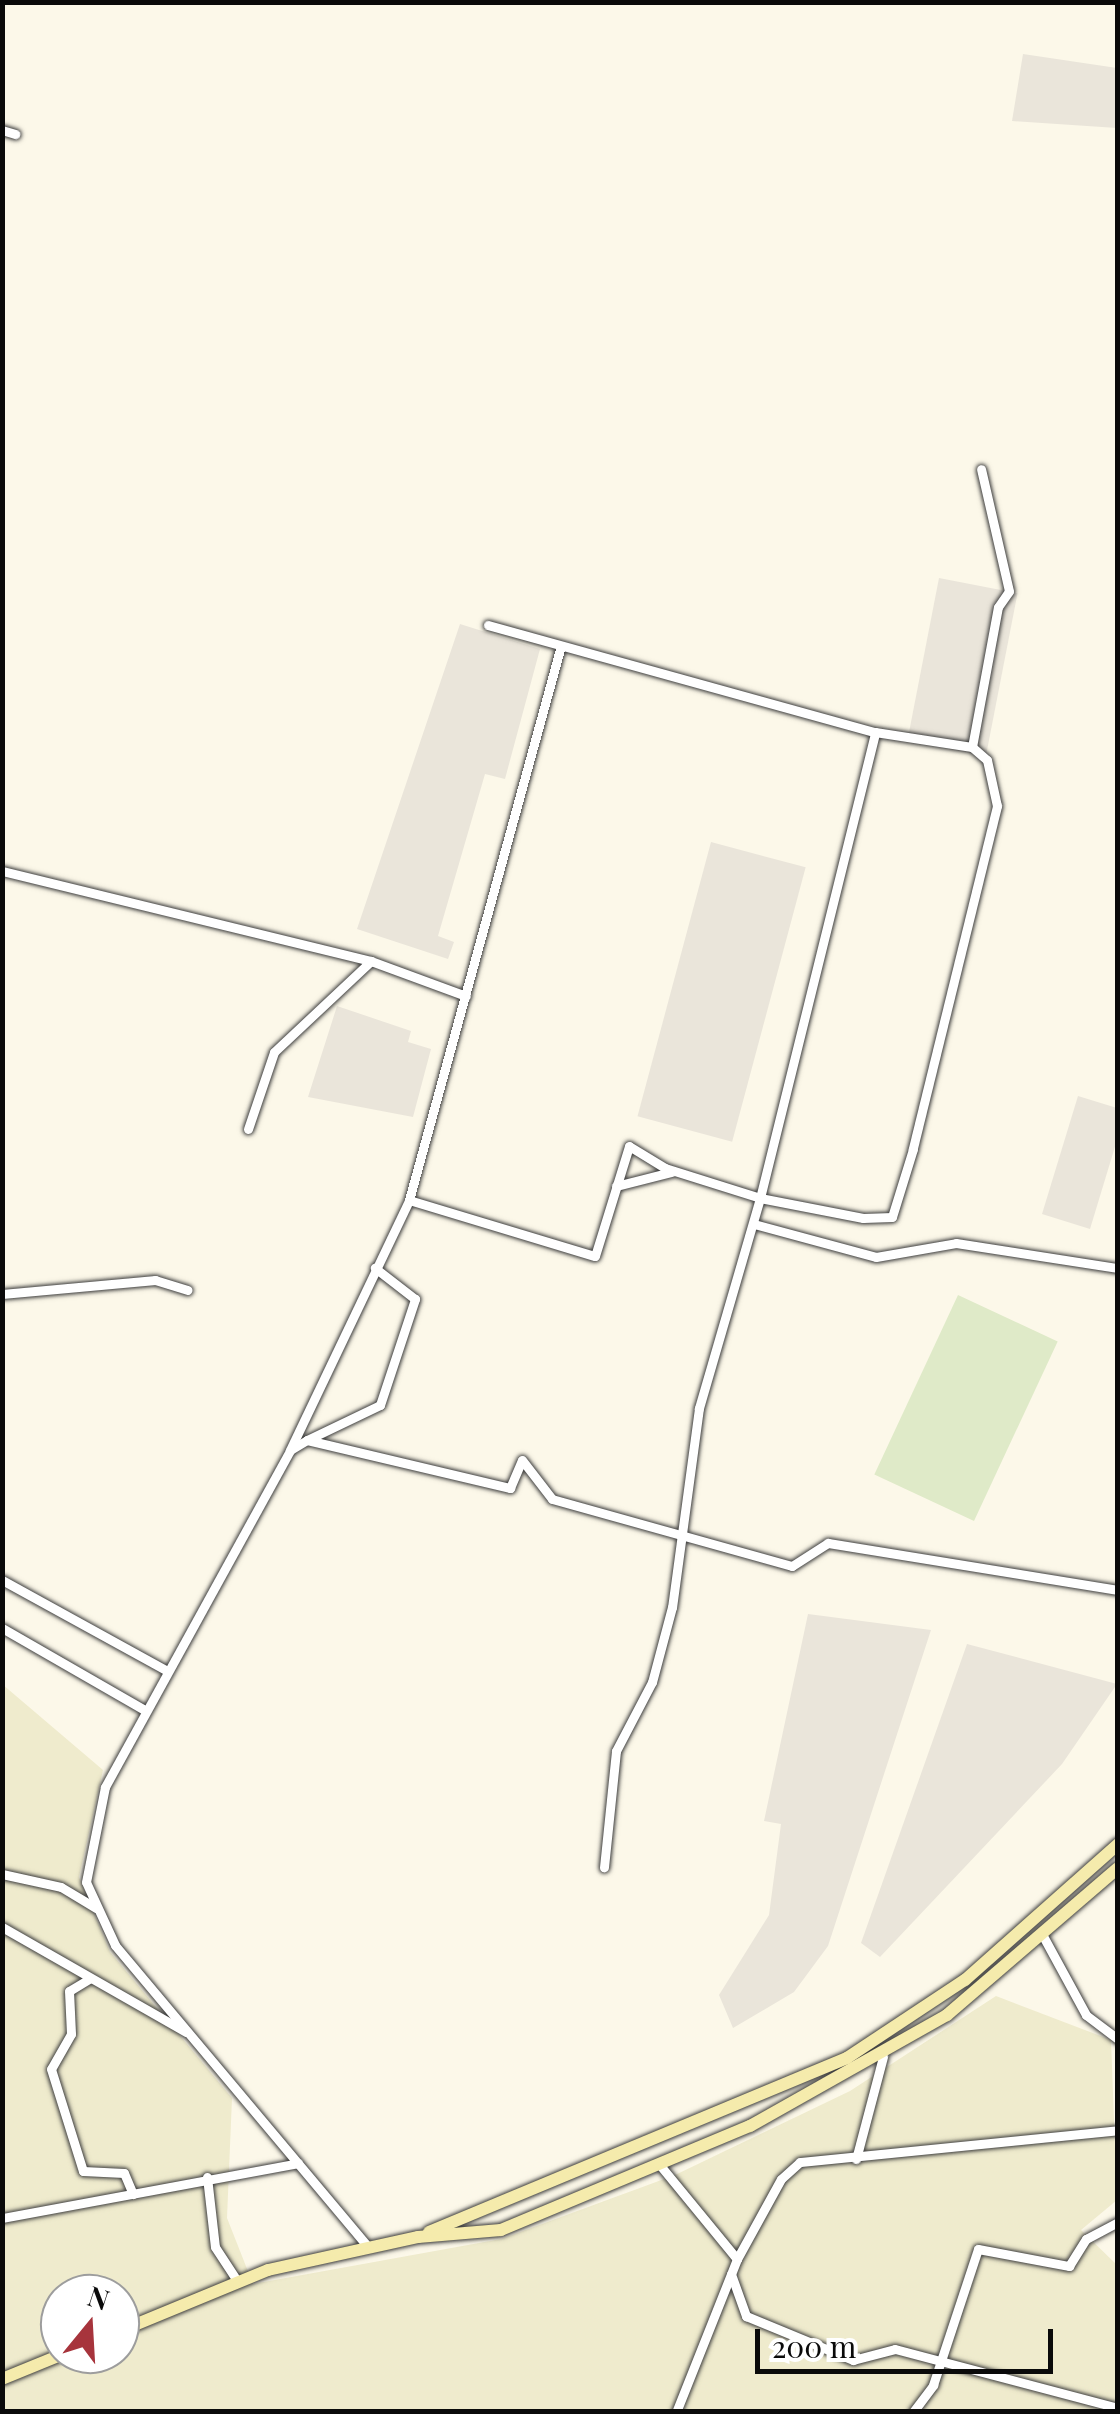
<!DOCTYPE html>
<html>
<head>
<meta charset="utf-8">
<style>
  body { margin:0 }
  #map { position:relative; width:1120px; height:2414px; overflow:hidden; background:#fcf8e9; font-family:"Playfair Display",serif }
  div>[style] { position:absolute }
  .farmland>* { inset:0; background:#efebcd }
  .pitch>* { inset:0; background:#dfeac8; transform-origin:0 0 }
  .plaza>* { inset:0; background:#eae5da; transform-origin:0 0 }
  .roads { filter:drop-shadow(0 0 2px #3d3d3d) drop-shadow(0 0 2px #3d3d3d) }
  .minor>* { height:9px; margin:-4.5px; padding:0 4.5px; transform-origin:4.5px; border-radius:4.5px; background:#fff }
  .secondary>* { height:12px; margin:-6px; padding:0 6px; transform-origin:6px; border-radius:6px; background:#f5ebac }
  span { translate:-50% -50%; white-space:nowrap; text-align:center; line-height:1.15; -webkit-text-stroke:10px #fff; paint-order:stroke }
  .frame { position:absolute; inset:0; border:5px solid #0a0a0a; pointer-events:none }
  .north { position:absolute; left:40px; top:2274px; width:100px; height:100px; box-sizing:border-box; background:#fff; border:2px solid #9d9d9d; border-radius:50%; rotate:18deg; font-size:28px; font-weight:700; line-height:40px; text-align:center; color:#0a0a0a }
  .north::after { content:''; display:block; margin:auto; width:35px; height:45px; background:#a7343c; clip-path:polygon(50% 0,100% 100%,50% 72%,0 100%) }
  .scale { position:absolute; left:755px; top:2329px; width:298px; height:45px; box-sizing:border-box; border:5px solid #0a0a0a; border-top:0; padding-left:12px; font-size:30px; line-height:35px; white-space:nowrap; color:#0a0a0a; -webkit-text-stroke:8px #fff; paint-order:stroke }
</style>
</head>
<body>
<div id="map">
  <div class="farmland">
    <i style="clip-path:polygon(evenodd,2px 1684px,103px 1770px,79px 1877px,110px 1952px,232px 2098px,227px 2218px,253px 2284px,501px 2239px,675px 2175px,850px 2091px,996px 1996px,1111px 2040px,1117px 2200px,1081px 2230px,1117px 2265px,1117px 2411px,3px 2411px,2px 1684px,60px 2294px,120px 2294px,120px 2354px,60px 2354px,60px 2294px)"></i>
  </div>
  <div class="pitch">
    <i style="left:958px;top:1295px;width:110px;height:198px;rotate:25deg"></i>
  </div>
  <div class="plaza">
    <i style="clip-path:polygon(1023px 54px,1117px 68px,1117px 128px,1012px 121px)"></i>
    <i style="left:939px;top:578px;width:80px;height:166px;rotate:11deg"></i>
    <i style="clip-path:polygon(460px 624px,540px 649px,505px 779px,485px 774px,438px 936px,454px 942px,448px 959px,357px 929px)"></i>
    <i style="left:711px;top:842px;width:98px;height:284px;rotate:15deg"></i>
    <i style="clip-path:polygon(337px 1006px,411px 1031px,408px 1042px,431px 1049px,413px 1117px,308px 1097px)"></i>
    <i style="clip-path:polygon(1078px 1096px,1117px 1108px,1117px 1140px,1090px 1229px,1042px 1214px)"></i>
    <i style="clip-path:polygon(808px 1614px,931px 1630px,828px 1946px,794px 1992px,733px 2028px,719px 1995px,769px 1915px,781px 1824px,764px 1821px)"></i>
    <i style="clip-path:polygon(967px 1644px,1117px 1684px,1062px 1764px,880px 1957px,861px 1943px)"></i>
  </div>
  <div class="roads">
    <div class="minor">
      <i style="left:2px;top:130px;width:14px;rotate:17deg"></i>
      <i style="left:488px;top:625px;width:402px;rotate:15.5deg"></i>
      <i style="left:875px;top:732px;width:98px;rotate:8.8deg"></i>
      <i style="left:972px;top:747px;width:20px;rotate:41deg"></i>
      <i style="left:987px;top:760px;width:47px;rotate:77.7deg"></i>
      <i style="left:997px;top:806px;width:353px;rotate:103.8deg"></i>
      <i style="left:913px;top:1149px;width:71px;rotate:107.2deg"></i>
      <i style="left:892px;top:1217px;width:29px;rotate:178deg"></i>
      <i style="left:863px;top:1218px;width:105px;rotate:-169deg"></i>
      <i style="left:760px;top:1198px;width:480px;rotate:-76.1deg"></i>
      <i style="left:972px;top:747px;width:142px;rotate:-79.5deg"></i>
      <i style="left:998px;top:607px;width:19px;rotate:-55deg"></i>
      <i style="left:1009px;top:591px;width:125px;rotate:-102.9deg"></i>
      <i style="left:2px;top:871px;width:380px;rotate:13.7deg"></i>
      <i style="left:371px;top:961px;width:101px;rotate:20.2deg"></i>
      <i style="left:248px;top:1129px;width:81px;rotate:-71.3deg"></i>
      <i style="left:274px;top:1052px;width:133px;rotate:-43.2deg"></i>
      <i style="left:616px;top:1186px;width:57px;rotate:-14.3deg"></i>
      <i style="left:409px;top:1200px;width:194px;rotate:16.8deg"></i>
      <i style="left:595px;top:1256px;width:115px;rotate:-72.8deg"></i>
      <i style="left:629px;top:1146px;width:42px;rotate:31.4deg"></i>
      <i style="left:665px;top:1168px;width:100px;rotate:17.5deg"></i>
      <i style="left:760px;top:1198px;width:219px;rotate:106.2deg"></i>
      <i style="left:699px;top:1408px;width:201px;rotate:97.7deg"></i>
      <i style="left:672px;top:1607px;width:78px;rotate:104.9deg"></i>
      <i style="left:652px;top:1682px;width:78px;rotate:117.6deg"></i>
      <i style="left:616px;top:1751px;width:117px;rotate:95.9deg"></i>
      <i style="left:754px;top:1224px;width:126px;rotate:15.1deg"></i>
      <i style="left:876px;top:1257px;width:81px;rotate:-9.9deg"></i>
      <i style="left:956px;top:1243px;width:164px;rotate:8.8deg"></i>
      <i style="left:2px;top:1294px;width:154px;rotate:-5.2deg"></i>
      <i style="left:155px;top:1280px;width:34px;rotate:17deg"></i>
      <i style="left:307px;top:1440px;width:81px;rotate:-25.6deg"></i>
      <i style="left:380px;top:1405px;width:112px;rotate:-71.7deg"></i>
      <i style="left:415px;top:1299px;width:51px;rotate:-142.2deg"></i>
      <i style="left:292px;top:1449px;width:17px;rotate:-31deg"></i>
      <i style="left:307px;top:1440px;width:209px;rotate:13.3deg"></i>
      <i style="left:510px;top:1488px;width:30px;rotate:-67deg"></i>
      <i style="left:522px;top:1460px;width:49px;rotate:52.4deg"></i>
      <i style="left:552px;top:1499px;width:249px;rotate:15.6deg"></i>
      <i style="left:792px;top:1566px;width:43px;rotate:-32.6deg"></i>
      <i style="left:828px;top:1543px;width:294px;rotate:9.2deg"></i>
      <i style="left:2px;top:1580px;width:187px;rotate:28.8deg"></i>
      <i style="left:2px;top:1628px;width:163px;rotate:29.9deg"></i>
      <i style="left:2px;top:1874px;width:60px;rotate:12.4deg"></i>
      <i style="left:61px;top:1887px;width:41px;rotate:31deg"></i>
      <i style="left:2px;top:1927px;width:212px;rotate:29.7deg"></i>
      <i style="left:1043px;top:1936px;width:90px;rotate:61.4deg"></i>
      <i style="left:1086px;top:2015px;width:40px;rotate:37deg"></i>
      <i style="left:89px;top:1979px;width:23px;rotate:149deg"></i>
      <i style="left:69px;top:1991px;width:43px;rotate:87.3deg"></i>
      <i style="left:71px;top:2034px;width:40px;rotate:119.7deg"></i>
      <i style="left:51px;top:2069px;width:107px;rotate:72.6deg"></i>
      <i style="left:83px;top:2171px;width:41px;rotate:2.8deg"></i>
      <i style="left:124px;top:2173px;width:23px;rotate:67deg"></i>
      <i style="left:856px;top:2159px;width:106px;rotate:-75.2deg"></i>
      <i style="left:659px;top:2164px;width:123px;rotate:50.6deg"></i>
      <i style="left:737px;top:2259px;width:165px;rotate:111.7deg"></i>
      <i style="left:207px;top:2177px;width:70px;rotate:83.5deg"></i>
      <i style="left:215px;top:2247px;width:42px;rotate:56.7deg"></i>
      <i style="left:2px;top:2218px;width:301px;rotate:-10.5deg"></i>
      <i style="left:369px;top:2248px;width:395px;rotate:-130deg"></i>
      <i style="left:115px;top:1945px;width:69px;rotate:-114.7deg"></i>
      <i style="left:86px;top:1882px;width:97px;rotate:-78.7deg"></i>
      <i style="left:105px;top:1787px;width:384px;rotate:-61.2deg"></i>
      <i style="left:290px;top:1450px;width:277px;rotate:-64.5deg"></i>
      <i style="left:409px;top:1200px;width:571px;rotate:-74.67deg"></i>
      <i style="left:737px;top:2259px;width:91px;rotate:-61.2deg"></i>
      <i style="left:781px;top:2179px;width:25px;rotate:-42deg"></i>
      <i style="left:800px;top:2162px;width:320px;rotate:-5.7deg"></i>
      <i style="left:731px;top:2274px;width:45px;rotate:70.3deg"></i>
      <i style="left:746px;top:2316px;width:116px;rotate:22.4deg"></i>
      <i style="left:853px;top:2360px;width:43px;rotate:-14.7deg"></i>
      <i style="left:895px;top:2349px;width:231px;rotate:14.8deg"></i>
      <i style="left:913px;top:2412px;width:34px;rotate:-53deg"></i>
      <i style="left:933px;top:2385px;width:143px;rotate:-71.7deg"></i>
      <i style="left:978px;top:2249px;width:93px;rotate:10.6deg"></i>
      <i style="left:1069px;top:2266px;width:32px;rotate:-58deg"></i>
      <i style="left:1086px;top:2239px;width:36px;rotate:-28deg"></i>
    </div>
    <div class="secondary">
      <i style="left:429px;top:2232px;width:453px;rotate:-22.6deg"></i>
      <i style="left:847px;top:2058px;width:141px;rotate:-33.5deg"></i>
      <i style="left:965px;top:1980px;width:205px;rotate:-41.6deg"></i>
      <i style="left:120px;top:2331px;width:160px;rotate:-22.4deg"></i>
      <i style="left:268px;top:2270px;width:154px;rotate:-12.4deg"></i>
      <i style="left:418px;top:2237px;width:83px;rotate:-4.8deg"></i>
      <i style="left:501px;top:2230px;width:270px;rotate:-22.7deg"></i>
      <i style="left:750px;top:2126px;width:226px;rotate:-29.4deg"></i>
      <i style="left:947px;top:2015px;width:225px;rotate:-40.7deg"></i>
      <i style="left:2px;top:2379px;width:66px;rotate:-22.3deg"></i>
    </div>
  </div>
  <div class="frame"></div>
  <div class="north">N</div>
  <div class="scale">200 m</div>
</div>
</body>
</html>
